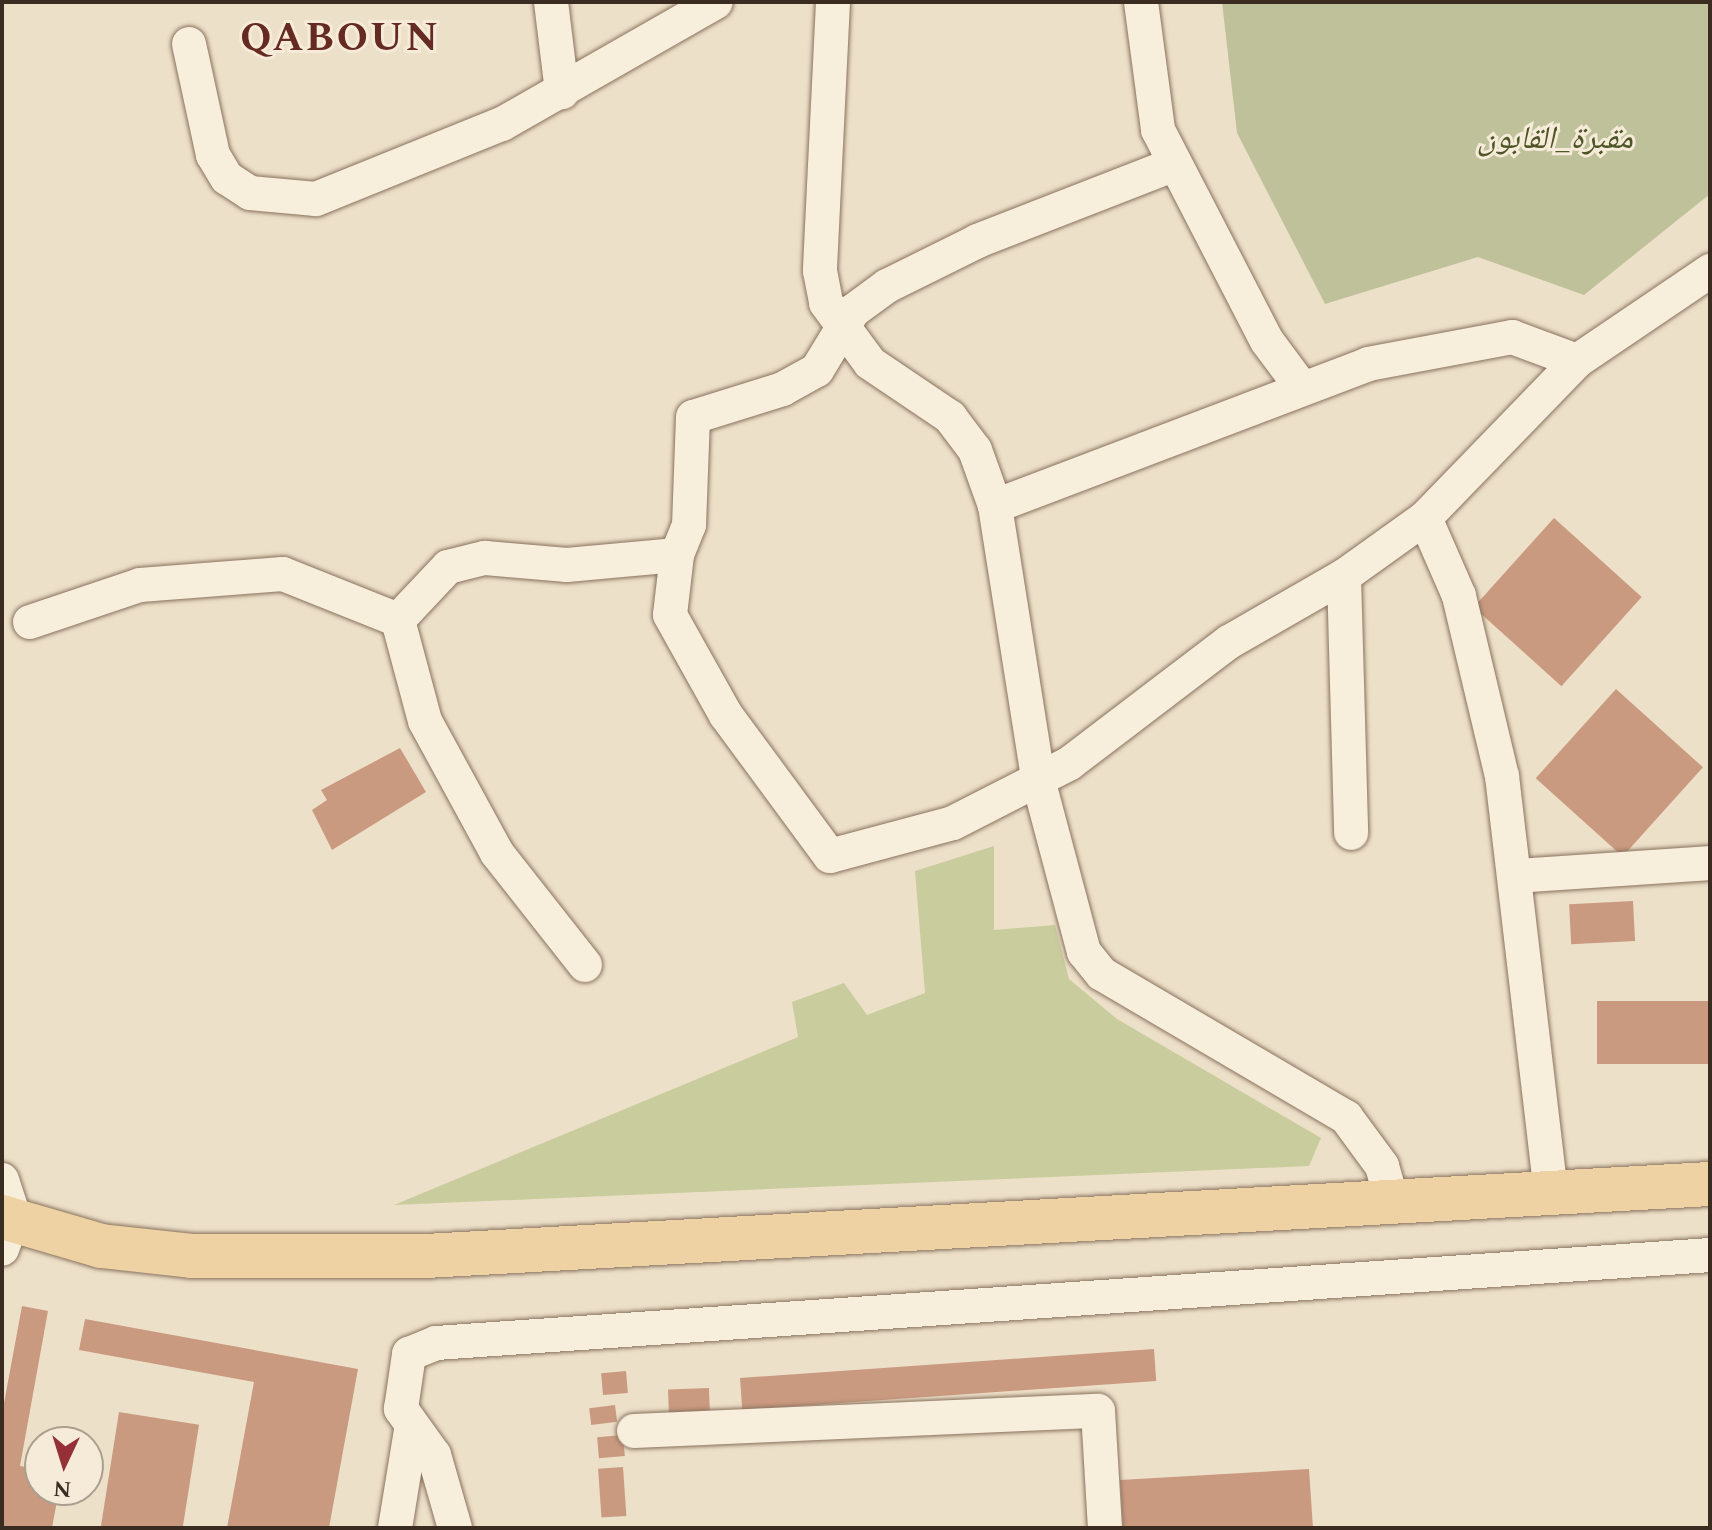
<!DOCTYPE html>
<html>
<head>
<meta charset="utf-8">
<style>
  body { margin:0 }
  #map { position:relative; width:1712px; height:1530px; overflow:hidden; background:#ede0c9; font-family:Spectral,"Noto Naskh Arabic",serif }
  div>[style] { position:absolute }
  .green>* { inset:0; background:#c9cc9d }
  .cemetery>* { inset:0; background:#bfc19b }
  .building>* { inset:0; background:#ca9a80; transform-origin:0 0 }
  .roads { filter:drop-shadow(0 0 2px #89725e) drop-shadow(0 0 2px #89725e) }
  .minor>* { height:34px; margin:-17px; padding:0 17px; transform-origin:17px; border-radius:17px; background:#f8eedc }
  .major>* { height:44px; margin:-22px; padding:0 22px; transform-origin:22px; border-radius:22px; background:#eed2a3 }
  span { translate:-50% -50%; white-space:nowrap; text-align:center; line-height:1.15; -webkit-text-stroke:6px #f5ebd8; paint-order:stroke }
  .park-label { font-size:32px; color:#4e5628; font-style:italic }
  .district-label { font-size:40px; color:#652b22; font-weight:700; letter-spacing:2px }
  .frame { position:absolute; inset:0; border:4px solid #3a2c21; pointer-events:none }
  .north { position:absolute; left:24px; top:1426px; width:80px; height:80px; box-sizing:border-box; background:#f5ebd8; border:2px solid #aa9f8f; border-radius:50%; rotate:184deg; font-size:22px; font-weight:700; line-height:32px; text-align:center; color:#3a2c21 }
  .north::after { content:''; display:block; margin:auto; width:28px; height:36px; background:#963038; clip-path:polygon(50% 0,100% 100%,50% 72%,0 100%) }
</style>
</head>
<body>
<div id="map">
  <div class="green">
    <i style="clip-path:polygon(994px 846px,994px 930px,1055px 925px,1069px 979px,1117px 1019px,1321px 1138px,1309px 1166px,394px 1205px,798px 1037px,792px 1002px,844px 983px,867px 1015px,925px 993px,915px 871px)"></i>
  </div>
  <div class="cemetery">
    <i style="clip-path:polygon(1222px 2px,1710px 2px,1710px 194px,1584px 295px,1478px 257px,1325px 304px,1237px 133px)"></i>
  </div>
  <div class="building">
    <i style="left:1554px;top:518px;width:118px;height:120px;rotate:42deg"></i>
    <i style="left:1616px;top:689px;width:117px;height:120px;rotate:42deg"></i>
    <i style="clip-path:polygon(400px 748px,426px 792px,332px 850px,312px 810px,327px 800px,321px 790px)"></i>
    <i style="left:1633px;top:901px;width:40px;height:64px;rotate:87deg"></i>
    <i style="left:1710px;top:1001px;width:63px;height:113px;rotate:90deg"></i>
    <i style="clip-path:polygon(22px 1306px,48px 1311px,20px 1466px,40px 1469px,40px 1490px,59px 1490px,52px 1528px,2px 1528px,2px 1414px)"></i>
    <i style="clip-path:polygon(85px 1319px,358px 1369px,329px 1528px,227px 1528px,254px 1382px,79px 1350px)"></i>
    <i style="left:1154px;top:1349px;width:32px;height:415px;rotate:86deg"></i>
    <i style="left:626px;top:1371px;width:22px;height:25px;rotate:85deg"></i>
    <i style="left:709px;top:1388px;width:25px;height:41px;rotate:88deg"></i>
    <i style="left:615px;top:1405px;width:17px;height:26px;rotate:83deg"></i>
    <i style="left:119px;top:1412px;width:81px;height:117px;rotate:9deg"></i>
    <i style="left:623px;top:1435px;width:21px;height:26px;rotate:85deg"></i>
    <i style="left:623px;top:1467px;width:49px;height:25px;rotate:86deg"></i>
    <i style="clip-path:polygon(1309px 1469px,1313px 1528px,1123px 1528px,1120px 1480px)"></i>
  </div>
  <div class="roads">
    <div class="minor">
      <i style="left:551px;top:2px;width:91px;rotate:83deg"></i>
      <i style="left:833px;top:2px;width:269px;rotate:92.8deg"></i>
      <i style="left:820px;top:271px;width:33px;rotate:79deg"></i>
      <i style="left:826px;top:303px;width:74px;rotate:53.7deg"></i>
      <i style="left:870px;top:363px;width:97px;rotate:34deg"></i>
      <i style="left:950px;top:417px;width:41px;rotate:52.9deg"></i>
      <i style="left:975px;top:450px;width:59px;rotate:70.3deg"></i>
      <i style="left:995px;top:506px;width:280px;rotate:81deg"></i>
      <i style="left:1039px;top:783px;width:175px;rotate:75.1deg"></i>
      <i style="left:1084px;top:952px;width:28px;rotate:51deg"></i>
      <i style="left:1102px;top:974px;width:283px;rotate:30.4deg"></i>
      <i style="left:1346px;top:1117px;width:61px;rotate:53.7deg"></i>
      <i style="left:1382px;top:1166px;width:41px;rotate:74.2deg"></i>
      <i style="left:1141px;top:2px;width:129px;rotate:82.4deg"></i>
      <i style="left:1158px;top:130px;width:237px;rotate:62.7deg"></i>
      <i style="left:1267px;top:341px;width:54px;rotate:53.3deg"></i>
      <i style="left:189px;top:44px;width:114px;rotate:77.8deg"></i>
      <i style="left:213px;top:155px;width:27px;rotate:59deg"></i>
      <i style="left:227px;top:178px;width:27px;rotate:33deg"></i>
      <i style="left:250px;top:193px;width:66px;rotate:5.2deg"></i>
      <i style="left:316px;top:199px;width:201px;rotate:-22deg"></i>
      <i style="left:502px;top:124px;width:246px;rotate:-29.7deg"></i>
      <i style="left:1175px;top:164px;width:212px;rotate:158.7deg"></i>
      <i style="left:978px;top:241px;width:102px;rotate:153.7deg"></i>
      <i style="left:887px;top:286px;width:42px;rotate:143.7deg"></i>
      <i style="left:853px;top:311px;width:69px;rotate:121.4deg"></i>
      <i style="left:817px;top:370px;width:39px;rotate:151deg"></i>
      <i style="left:783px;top:389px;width:94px;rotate:162.7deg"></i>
      <i style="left:693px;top:417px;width:108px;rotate:92.1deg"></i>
      <i style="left:689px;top:525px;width:32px;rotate:112deg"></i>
      <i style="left:677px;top:555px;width:60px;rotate:96.7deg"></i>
      <i style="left:670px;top:615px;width:115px;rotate:60.8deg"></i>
      <i style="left:726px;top:715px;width:175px;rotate:53.6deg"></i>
      <i style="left:830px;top:856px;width:127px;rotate:-15deg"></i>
      <i style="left:953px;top:823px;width:131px;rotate:-27.1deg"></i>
      <i style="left:1070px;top:763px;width:200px;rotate:-37.3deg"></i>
      <i style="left:1229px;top:642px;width:133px;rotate:-29.9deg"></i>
      <i style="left:1344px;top:576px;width:100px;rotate:-35.6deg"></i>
      <i style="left:1425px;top:518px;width:219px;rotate:-45.9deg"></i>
      <i style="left:1577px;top:361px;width:161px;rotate:-34.1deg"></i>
      <i style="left:995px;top:506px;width:399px;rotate:-20.8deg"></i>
      <i style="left:1368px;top:364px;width:147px;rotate:-10.6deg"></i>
      <i style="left:1512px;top:337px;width:69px;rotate:20.3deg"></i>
      <i style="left:1425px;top:518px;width:85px;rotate:66.4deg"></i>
      <i style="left:1459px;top:596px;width:185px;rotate:76.6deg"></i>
      <i style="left:1502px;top:776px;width:423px;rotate:83.3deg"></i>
      <i style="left:1344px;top:576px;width:257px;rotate:88.4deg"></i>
      <i style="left:30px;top:622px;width:116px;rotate:-18.6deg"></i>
      <i style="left:140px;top:585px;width:143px;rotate:-4.4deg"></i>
      <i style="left:283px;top:574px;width:124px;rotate:21.8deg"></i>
      <i style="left:1516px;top:876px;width:194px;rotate:-3.8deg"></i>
      <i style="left:585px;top:965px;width:142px;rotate:-128.2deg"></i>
      <i style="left:497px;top:853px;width:150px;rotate:-118.6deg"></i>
      <i style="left:425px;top:721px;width:105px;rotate:-105deg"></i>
      <i style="left:398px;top:620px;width:73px;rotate:-46.7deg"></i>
      <i style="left:448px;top:567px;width:38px;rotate:-14deg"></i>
      <i style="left:485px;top:558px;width:82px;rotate:4.9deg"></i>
      <i style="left:567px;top:565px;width:110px;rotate:-5.2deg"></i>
      <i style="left:2px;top:1180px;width:38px;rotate:72deg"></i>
      <i style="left:14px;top:1216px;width:35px;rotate:110deg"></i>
      <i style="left:634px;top:1431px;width:464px;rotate:-2.5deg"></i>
      <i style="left:1098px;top:1411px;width:117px;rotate:86.6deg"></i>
      <i style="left:395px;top:1528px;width:99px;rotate:-80.7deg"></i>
      <i style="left:455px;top:1528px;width:76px;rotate:-106deg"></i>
      <i style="left:434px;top:1455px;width:57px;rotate:-125.7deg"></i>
      <i style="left:401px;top:1409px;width:56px;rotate:-81.7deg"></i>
      <i style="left:409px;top:1354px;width:29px;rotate:-22deg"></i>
      <i style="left:436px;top:1343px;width:1277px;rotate:-3.95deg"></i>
    </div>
    <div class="major">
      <i style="left:2px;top:1217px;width:103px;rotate:16.3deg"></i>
      <i style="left:101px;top:1246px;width:91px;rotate:6.3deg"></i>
      <i style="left:191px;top:1256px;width:235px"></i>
      <i style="left:426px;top:1256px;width:1286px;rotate:-3.21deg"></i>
    </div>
  </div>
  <div class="park-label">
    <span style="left:1555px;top:139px">مقبرة_القابون</span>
  </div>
  <div class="district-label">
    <span style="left:340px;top:39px">QABOUN</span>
  </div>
  <div class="frame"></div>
  <div class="north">N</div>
</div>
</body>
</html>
